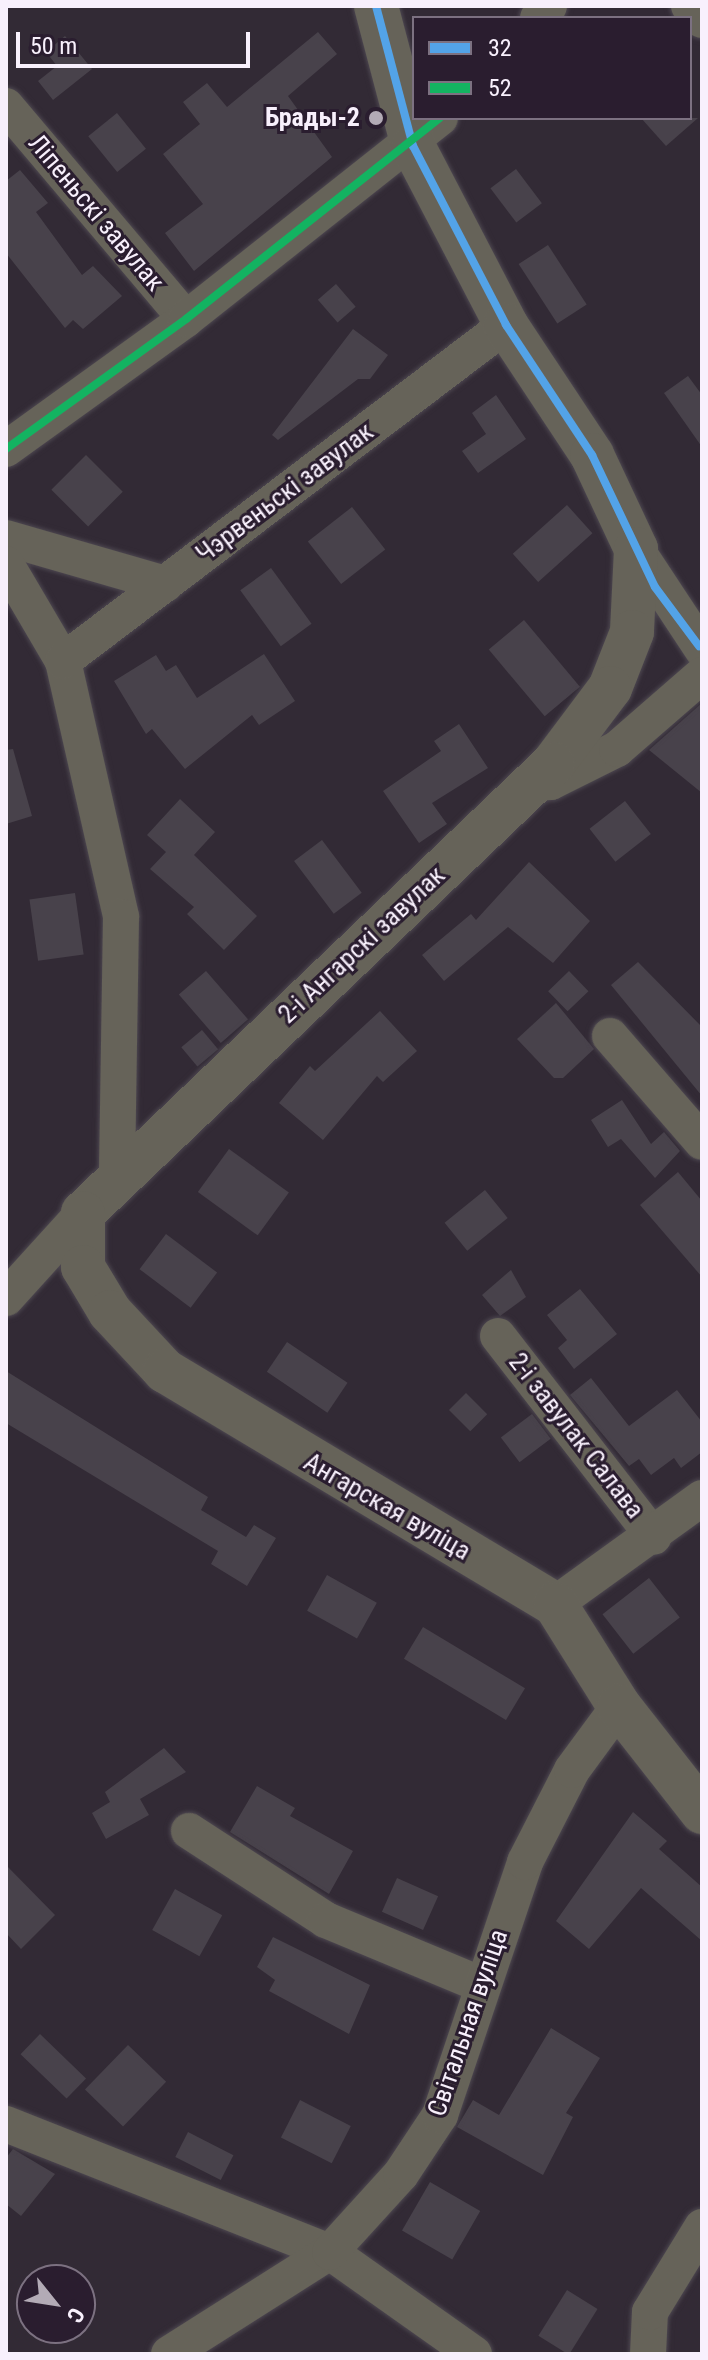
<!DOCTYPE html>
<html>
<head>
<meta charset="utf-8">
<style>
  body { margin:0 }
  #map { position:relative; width:708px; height:2360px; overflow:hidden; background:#322a35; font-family:"Roboto Condensed",sans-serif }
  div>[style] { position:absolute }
  .building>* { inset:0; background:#48424b; transform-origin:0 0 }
  .roads { filter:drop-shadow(0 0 2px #4d4750) drop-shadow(0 0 2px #4d4750) }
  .minor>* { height:36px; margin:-18px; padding:0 18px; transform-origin:18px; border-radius:18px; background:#666359 }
  .tertiary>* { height:44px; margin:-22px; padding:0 22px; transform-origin:22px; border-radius:22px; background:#666359 }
  .bus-1>* { height:8px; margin:-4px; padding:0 4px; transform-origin:4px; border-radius:4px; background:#53a3e8 }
  .bus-2>* { height:8px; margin:-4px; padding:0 4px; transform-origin:4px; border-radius:4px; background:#13b361 }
  .dots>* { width:22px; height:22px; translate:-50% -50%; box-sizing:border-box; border:4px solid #2a1d2f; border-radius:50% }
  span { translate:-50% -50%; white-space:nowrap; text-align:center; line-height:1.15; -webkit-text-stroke:6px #2a1d2f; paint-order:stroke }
  .poi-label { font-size:26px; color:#f8f0fc; font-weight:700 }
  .right { translate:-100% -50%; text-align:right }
  .street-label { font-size:26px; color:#f8f0fc }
  .frame { position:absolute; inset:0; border:8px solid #f8f0fc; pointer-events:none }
  .legend { position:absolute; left:412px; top:16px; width:280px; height:104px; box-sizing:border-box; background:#2a1d2f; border:2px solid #7c7181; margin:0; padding:10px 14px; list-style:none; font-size:24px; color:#f8f0fc }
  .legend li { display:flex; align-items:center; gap:16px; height:40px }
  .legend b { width:40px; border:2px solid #7c7181 }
  .north { position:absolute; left:16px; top:2264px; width:80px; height:80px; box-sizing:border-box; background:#2a1d2f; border:2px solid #7c7181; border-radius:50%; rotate:120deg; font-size:22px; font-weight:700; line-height:32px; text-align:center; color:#f8f0fc }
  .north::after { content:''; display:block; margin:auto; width:28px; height:36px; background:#b3abb6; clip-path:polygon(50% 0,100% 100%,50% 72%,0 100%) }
  .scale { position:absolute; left:16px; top:32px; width:234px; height:36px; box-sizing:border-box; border:4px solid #f8f0fc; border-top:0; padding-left:10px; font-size:24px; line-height:28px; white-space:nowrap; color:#f8f0fc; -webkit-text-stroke:6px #2a1d2f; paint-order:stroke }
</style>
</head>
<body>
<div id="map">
  <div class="building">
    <i style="clip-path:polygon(318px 32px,337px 54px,288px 96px,332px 157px,194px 271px,165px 233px,203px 204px,163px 154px,200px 124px,183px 102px,207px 83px,227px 107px)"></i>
    <i style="clip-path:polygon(65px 36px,92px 69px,53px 100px,38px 81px,57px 66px,46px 52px)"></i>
    <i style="left:117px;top:113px;width:46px;height:37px;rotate:51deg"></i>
    <i style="clip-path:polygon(641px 118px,698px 118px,666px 146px)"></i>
    <i style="left:516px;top:169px;width:43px;height:32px;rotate:53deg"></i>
    <i style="clip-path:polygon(20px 170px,48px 203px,36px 212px,82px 275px,93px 266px,122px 296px,83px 329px,73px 320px,65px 328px,6px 253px,6px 181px)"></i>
    <i style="left:548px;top:245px;width:71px;height:35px;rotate:57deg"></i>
    <i style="left:336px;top:284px;width:30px;height:24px;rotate:49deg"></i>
    <i style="clip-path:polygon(353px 329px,388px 355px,370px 379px,358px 379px,278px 440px,272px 435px)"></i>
    <i style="clip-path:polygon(688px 376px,702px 395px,702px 447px,664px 393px)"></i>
    <i style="clip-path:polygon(496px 395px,526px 439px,478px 473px,462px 451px,486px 434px,472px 413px)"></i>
    <i style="left:86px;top:455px;width:52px;height:49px;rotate:45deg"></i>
    <i style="left:567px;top:505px;width:38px;height:73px;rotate:48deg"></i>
    <i style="left:352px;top:507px;width:54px;height:56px;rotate:52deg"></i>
    <i style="left:271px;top:568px;width:69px;height:38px;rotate:54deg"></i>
    <i style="left:524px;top:620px;width:87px;height:46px;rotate:50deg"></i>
    <i style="clip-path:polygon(264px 654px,295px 701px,259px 725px,252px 715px,185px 769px,152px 729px,146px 734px,114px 681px,156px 655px,166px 671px,176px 665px,197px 698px)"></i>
    <i style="clip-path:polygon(702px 703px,702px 793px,649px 750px)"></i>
    <i style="clip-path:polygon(459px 724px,488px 768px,432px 803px,447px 824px,419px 843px,383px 791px,441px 751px,434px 741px)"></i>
    <i style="clip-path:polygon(13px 749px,32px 816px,6px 824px,6px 750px)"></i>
    <i style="clip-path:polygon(180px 799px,215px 832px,194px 855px,257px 916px,224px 950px,187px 914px,194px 907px,150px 869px,166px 852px,147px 835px)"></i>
    <i style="left:625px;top:801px;width:42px;height:45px;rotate:52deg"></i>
    <i style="left:322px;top:840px;width:66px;height:35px;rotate:53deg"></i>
    <i style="clip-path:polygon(529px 862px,590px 921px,553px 963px,508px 927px,444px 981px,422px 955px,471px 914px,476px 920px)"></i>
    <i style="left:75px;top:893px;width:62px;height:46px;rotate:82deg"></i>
    <i style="clip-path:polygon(638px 962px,702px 1027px,702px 1096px,611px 985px)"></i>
    <i style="left:206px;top:971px;width:64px;height:36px;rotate:49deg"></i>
    <i style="left:569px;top:971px;width:28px;height:29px;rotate:46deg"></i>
    <i style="clip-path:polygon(556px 1003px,594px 1049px,563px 1078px,554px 1078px,517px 1039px)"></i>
    <i style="clip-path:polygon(380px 1011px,417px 1051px,383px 1082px,377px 1076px,323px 1140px,279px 1103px,310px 1066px,315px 1071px)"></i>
    <i style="left:202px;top:1030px;width:25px;height:27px;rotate:50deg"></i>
    <i style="clip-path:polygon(622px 1100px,651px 1144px,664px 1132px,680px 1151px,655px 1178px,621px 1139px,608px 1147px,591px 1120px)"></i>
    <i style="left:229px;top:1149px;width:74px;height:53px;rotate:36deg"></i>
    <i style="clip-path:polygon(678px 1172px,702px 1201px,702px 1277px,640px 1205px)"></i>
    <i style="left:485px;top:1190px;width:36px;height:52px;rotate:51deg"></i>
    <i style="left:166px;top:1234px;width:64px;height:44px;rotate:37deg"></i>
    <i style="clip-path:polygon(511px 1270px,526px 1297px,500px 1316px,482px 1295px)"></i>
    <i style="clip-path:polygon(580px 1289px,617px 1334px,574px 1369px,558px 1348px,567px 1340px,547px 1315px)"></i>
    <i style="left:287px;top:1342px;width:73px;height:36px;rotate:34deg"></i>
    <i style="clip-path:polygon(6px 1371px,208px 1497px,201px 1510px,246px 1537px,254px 1525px,276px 1538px,247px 1586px,211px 1564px,218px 1551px,6px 1423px)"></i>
    <i style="clip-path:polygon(591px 1378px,629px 1426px,677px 1390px,702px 1422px,702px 1452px,681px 1468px,674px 1458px,651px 1475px,639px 1459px,629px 1466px,570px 1395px)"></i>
    <i style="left:466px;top:1393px;width:30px;height:24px;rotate:45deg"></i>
    <i style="left:532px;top:1414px;width:31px;height:39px;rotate:53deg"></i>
    <i style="left:327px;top:1575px;width:57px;height:41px;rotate:29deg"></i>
    <i style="left:649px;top:1578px;width:50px;height:59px;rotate:52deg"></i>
    <i style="left:423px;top:1627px;width:119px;height:37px;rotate:31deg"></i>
    <i style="clip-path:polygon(164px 1748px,186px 1772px,140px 1799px,149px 1815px,106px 1839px,92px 1813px,110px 1802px,105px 1792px)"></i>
    <i style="clip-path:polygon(257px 1786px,295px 1808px,290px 1816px,353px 1851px,329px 1894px,230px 1832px)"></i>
    <i style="clip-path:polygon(633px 1812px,667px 1841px,659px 1849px,702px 1887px,702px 1941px,641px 1888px,589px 1949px,556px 1921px)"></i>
    <i style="clip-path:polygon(6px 1865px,55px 1915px,21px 1949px,6px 1933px)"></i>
    <i style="left:397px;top:1878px;width:45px;height:37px;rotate:24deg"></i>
    <i style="left:175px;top:1889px;width:54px;height:47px;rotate:29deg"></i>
    <i style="clip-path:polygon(273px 1937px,370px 1985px,349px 2034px,269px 1991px,275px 1980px,257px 1967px)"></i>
    <i style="clip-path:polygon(551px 2028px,600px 2058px,566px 2113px,573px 2117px,543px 2175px,457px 2127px,473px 2100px,499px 2115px)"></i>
    <i style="left:40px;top:2034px;width:64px;height:28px;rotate:44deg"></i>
    <i style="left:128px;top:2045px;width:53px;height:62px;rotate:44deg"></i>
    <i style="left:300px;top:2100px;width:57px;height:42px;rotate:27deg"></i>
    <i style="left:188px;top:2132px;width:51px;height:28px;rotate:27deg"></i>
    <i style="clip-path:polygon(13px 2149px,55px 2174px,21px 2216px,6px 2204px,6px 2158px)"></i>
    <i style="left:430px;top:2182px;width:58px;height:56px;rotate:30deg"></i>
    <i style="left:567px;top:2290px;width:36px;height:54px;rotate:32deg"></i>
  </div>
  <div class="roads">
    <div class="minor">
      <i style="left:689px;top:6px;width:19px;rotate:47deg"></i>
      <i style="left:538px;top:18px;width:16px;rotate:-47deg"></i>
      <i style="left:6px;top:106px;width:279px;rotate:49.8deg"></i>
      <i style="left:6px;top:449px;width:222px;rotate:-35.8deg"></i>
      <i style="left:186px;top:319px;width:324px;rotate:-38.4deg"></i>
      <i style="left:6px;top:538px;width:166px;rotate:16.1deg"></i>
      <i style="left:636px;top:549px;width:120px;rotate:56.6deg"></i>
      <i style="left:6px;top:564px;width:113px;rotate:59.6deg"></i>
      <i style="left:63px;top:661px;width:262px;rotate:77.2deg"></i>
      <i style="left:121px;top:917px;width:256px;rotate:90.9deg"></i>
      <i style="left:63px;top:661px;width:556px;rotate:-37.18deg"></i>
      <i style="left:533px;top:783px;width:18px;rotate:-3deg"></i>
      <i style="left:551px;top:782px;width:74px;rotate:-26.6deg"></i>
      <i style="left:617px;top:749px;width:113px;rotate:-41deg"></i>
      <i style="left:610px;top:1036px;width:140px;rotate:49deg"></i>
      <i style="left:6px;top:1298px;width:115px;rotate:-47.8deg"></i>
      <i style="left:498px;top:1336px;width:254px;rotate:52.2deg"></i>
      <i style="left:555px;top:1604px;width:181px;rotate:-35.8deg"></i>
      <i style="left:189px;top:1831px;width:163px;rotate:33deg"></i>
      <i style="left:326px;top:1920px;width:169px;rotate:22.6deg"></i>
      <i style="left:6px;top:2124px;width:348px;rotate:21.6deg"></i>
      <i style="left:169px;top:2354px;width:191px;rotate:-32.4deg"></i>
      <i style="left:474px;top:2354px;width:176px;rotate:-144.7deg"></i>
      <i style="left:330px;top:2252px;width:105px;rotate:-47.7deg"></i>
      <i style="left:401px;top:2174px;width:71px;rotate:-56.5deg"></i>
      <i style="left:440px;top:2115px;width:267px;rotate:-71.4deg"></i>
      <i style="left:525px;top:1862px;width:103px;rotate:-62.9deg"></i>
      <i style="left:572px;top:1770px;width:79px;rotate:-53.7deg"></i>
      <i style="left:648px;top:2354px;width:42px;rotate:-87.3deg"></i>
      <i style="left:650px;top:2312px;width:100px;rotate:-58.5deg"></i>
    </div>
    <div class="tertiary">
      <i style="left:376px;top:6px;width:145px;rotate:75.2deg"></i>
      <i style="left:413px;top:146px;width:202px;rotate:62.5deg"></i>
      <i style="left:506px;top:325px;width:156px;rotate:56.5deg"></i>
      <i style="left:592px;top:455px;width:104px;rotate:64.9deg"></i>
      <i style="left:636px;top:549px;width:83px;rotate:92.8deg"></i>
      <i style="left:632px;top:632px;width:60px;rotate:111.4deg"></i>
      <i style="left:610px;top:688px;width:95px;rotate:126.9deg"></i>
      <i style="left:553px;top:764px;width:650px;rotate:136.31deg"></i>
      <i style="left:83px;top:1213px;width:54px;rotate:90deg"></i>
      <i style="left:83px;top:1267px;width:52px;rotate:59deg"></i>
      <i style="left:110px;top:1312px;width:81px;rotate:47deg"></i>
      <i style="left:165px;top:1371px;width:454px;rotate:30.9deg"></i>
      <i style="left:555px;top:1604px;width:120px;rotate:57.9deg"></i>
      <i style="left:619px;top:1706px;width:135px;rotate:51.9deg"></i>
    </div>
  </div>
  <div class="bus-1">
    <i style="left:376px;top:6px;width:145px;rotate:75.2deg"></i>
    <i style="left:413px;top:146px;width:202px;rotate:62.5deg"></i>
    <i style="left:506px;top:325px;width:156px;rotate:56.5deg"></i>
    <i style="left:592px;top:455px;width:146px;rotate:64.5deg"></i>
    <i style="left:655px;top:587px;width:74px;rotate:53.3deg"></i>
  </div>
  <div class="bus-2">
    <i style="left:6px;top:449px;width:222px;rotate:-35.8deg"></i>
    <i style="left:186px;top:319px;width:324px;rotate:-38.4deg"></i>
  </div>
  <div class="dots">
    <i style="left:376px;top:118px;background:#b3abb6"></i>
  </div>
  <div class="poi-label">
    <span class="right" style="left:360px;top:118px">Брады-2</span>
  </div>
  <div class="street-label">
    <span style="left:96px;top:213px;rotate:50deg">Ліпеньскі завулак</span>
    <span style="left:285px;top:493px;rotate:-37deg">Чэрвеньскі завулак</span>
    <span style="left:362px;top:945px;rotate:-43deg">2-і Ангарскі завулак</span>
    <span style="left:576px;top:1436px;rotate:52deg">2-і завулак Салава</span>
    <span style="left:387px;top:1507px;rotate:30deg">Ангарская вуліца</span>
    <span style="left:468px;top:2023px;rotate:-71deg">Світальная вуліца</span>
  </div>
  <div class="frame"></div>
  <ul class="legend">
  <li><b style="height:10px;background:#53a3e8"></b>32</li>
  <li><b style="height:10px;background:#13b361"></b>52</li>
  </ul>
  <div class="north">С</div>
  <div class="scale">50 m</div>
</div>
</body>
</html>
